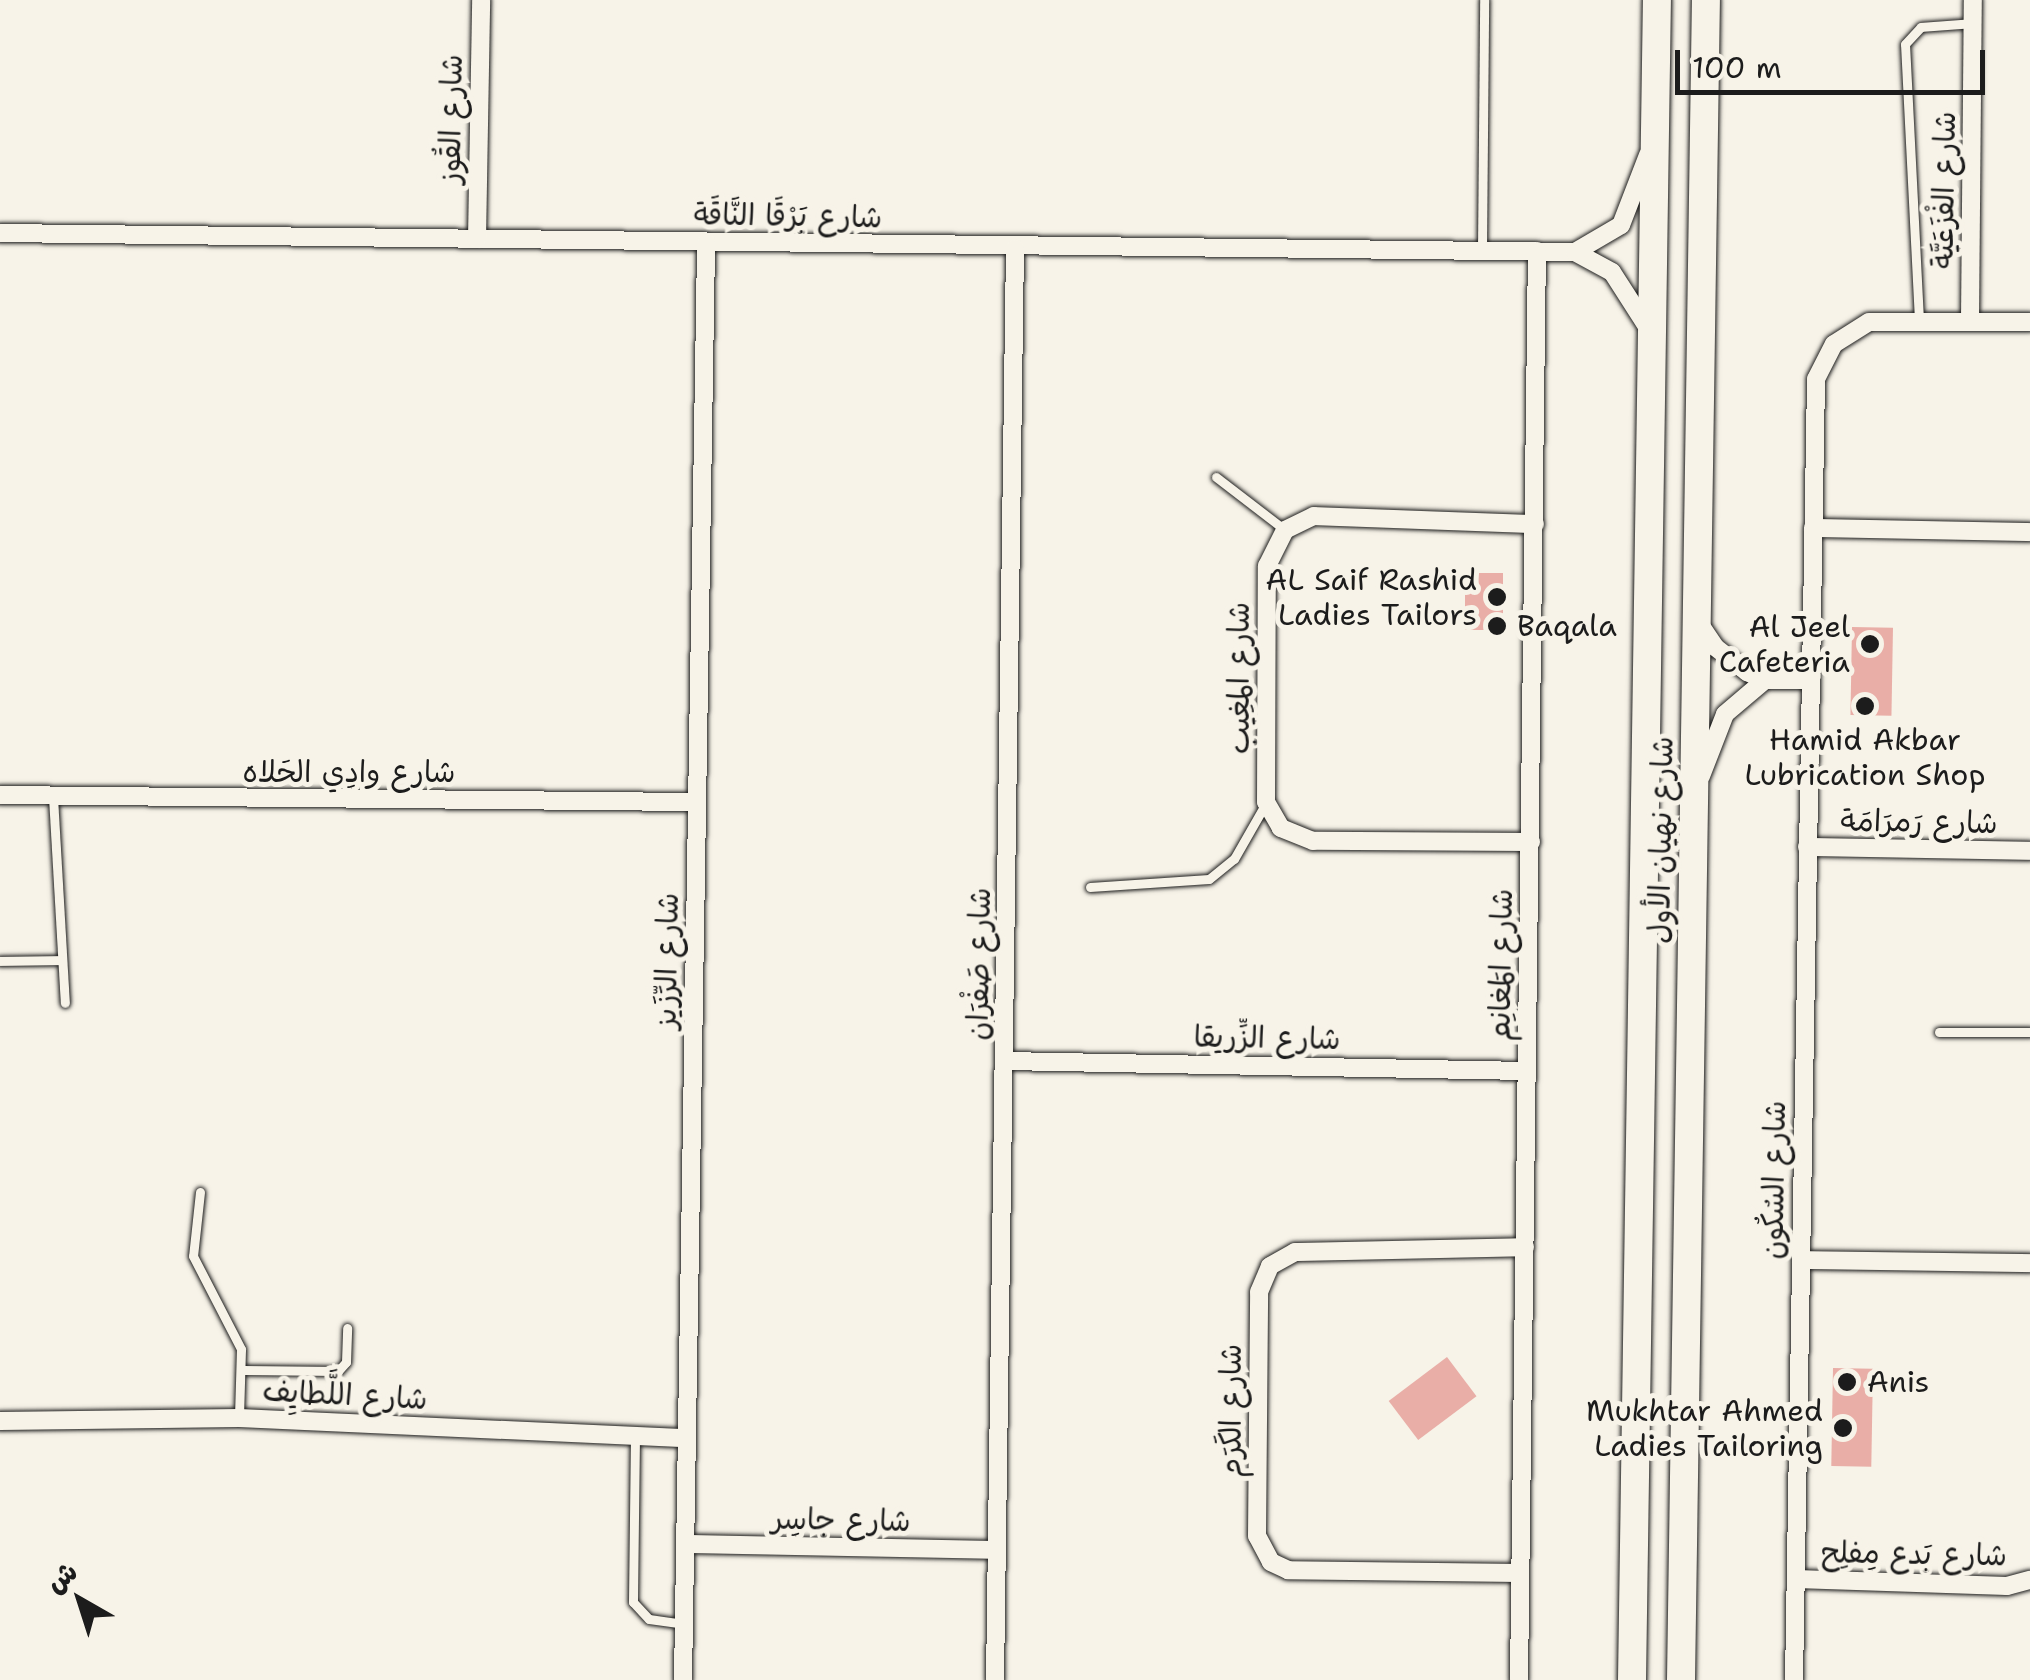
<!DOCTYPE html>
<html>
<head>
<meta charset="utf-8">
<style>
  body { margin:0 }
  #map { position:relative; width:2030px; height:1680px; overflow:hidden; background:#f7f3e8; font-family:"Shantell Sans","Playpen Sans Arabic",sans-serif }
  div>[style] { position:absolute }
  .building>* { inset:0; background:#e9aea7; transform-origin:0 0 }
  .roads { filter:drop-shadow(0 0 2px #1c1c1c) drop-shadow(0 0 2px #1c1c1c) }
  .lane>* { height:9px; margin:-4.5px; padding:0 4.5px; transform-origin:4.5px; border-radius:4.5px; background:#f7f3e8 }
  .street>* { height:18px; margin:-9px; padding:0 9px; transform-origin:9px; border-radius:9px; background:#f7f3e8 }
  .secondary>* { height:28px; margin:-14px; padding:0 14px; transform-origin:14px; border-radius:14px; background:#f7f3e8 }
  .dots>* { width:28px; height:28px; translate:-50% -50%; box-sizing:border-box; border:5px solid #f7f3e8; border-radius:50% }
  span { translate:-50% -50%; white-space:nowrap; text-align:center; line-height:1.15; -webkit-text-stroke:10px #f7f3e8; paint-order:stroke }
  .street-label { font-size:30px; color:#1c1c1c }
  .poi-label { font-size:30px; color:#1c1c1c }
  .right { translate:-100% -50%; text-align:right }
  .left { translate:0 -50%; text-align:left }
  .north { position:absolute; left:30px; top:1550px; width:100px; height:100px; -webkit-text-stroke:8px #f7f3e8; paint-order:stroke; rotate:321deg; font-size:28px; font-weight:700; line-height:40px; text-align:center; color:#1c1c1c }
  .north::after { content:''; display:block; margin:auto; width:35px; height:45px; background:#1c1c1c; clip-path:polygon(50% 0,100% 100%,50% 72%,0 100%) }
  .scale { position:absolute; left:1675px; top:50px; width:310px; height:45px; box-sizing:border-box; border:5px solid #1c1c1c; border-top:0; padding-left:12px; font-size:30px; line-height:35px; white-space:nowrap; color:#1c1c1c; -webkit-text-stroke:8px #f7f3e8; paint-order:stroke }
</style>
</head>
<body>
<div id="map">
  <div class="building">
    <i style="left:1465px;top:573px;width:38px;height:57px"></i>
    <i style="left:1852px;top:627px;width:41px;height:88px;rotate:1deg"></i>
    <i style="left:1447px;top:1357px;width:49px;height:73px;rotate:53deg"></i>
    <i style="left:1833px;top:1368px;width:40px;height:98px;rotate:1deg"></i>
  </div>
  <div class="roads">
    <div class="lane">
      <i style="left:1482px;top:250px;width:250px;rotate:-89.5deg"></i>
      <i style="left:1919px;top:320px;width:276px;rotate:-92.9deg"></i>
      <i style="left:1905px;top:44px;width:23px;rotate:-47deg"></i>
      <i style="left:1921px;top:27px;width:52px;rotate:-4.4deg"></i>
      <i style="left:1216px;top:477px;width:87px;rotate:37.5deg"></i>
      <i style="left:53px;top:797px;width:206px;rotate:86.7deg"></i>
      <i style="left:1090px;top:887px;width:119px;rotate:-3.8deg"></i>
      <i style="left:1209px;top:879px;width:32px;rotate:-39deg"></i>
      <i style="left:1234px;top:859px;width:64px;rotate:-60.3deg"></i>
      <i style="left:0;top:961px;width:62px;rotate:-0.9deg"></i>
      <i style="left:1939px;top:1032px;width:91px"></i>
      <i style="left:200px;top:1192px;width:64px;rotate:96.2deg"></i>
      <i style="left:193px;top:1256px;width:105px;rotate:62.7deg"></i>
      <i style="left:241px;top:1349px;width:69px;rotate:91.7deg"></i>
      <i style="left:243px;top:1370px;width:95px;rotate:0.6deg"></i>
      <i style="left:338px;top:1371px;width:12px;rotate:-48deg"></i>
      <i style="left:346px;top:1362px;width:34px;rotate:-88deg"></i>
      <i style="left:635px;top:1436px;width:166px;rotate:90.7deg"></i>
      <i style="left:633px;top:1602px;width:23px;rotate:47deg"></i>
      <i style="left:649px;top:1619px;width:35px;rotate:8deg"></i>
    </div>
    <div class="street">
      <i style="left:0;top:233px;width:1575px;rotate:0.69deg"></i>
      <i style="left:1575px;top:252px;width:42px;rotate:28.4deg"></i>
      <i style="left:1612px;top:272px;width:67px;rotate:57.3deg"></i>
      <i style="left:477px;top:239px;width:239px;rotate:-89deg"></i>
      <i style="left:1575px;top:252px;width:53px;rotate:-30.4deg"></i>
      <i style="left:1621px;top:225px;width:75px;rotate:-68.9deg"></i>
      <i style="left:1970px;top:321px;width:321px;rotate:-89.5deg"></i>
      <i style="left:1813px;top:528px;width:217px;rotate:1.1deg"></i>
      <i style="left:1699px;top:623px;width:29px;rotate:56deg"></i>
      <i style="left:1715px;top:647px;width:41px;rotate:38deg"></i>
      <i style="left:1747px;top:672px;width:20px;rotate:24deg"></i>
      <i style="left:1765px;top:680px;width:45px"></i>
      <i style="left:1701px;top:776px;width:66px;rotate:-68.8deg"></i>
      <i style="left:1725px;top:714px;width:52px;rotate:-40.4deg"></i>
      <i style="left:0;top:795px;width:697px;rotate:0.58deg"></i>
      <i style="left:1531px;top:842px;width:218px;rotate:-179.7deg"></i>
      <i style="left:1313px;top:841px;width:35px;rotate:-158deg"></i>
      <i style="left:1281px;top:828px;width:30px;rotate:-120deg"></i>
      <i style="left:1266px;top:802px;width:236px;rotate:-89.8deg"></i>
      <i style="left:1267px;top:566px;width:40px;rotate:-63.4deg"></i>
      <i style="left:1285px;top:530px;width:32px;rotate:-26deg"></i>
      <i style="left:1314px;top:516px;width:221px;rotate:2.1deg"></i>
      <i style="left:1807px;top:847px;width:223px;rotate:1deg"></i>
      <i style="left:1005px;top:1061px;width:522px;rotate:1.1deg"></i>
      <i style="left:1801px;top:1260px;width:229px;rotate:0.8deg"></i>
      <i style="left:0;top:1421px;width:239px;rotate:-0.7deg"></i>
      <i style="left:239px;top:1418px;width:448px;rotate:2.6deg"></i>
      <i style="left:686px;top:1544px;width:310px;rotate:1.1deg"></i>
      <i style="left:1520px;top:1573px;width:232px;rotate:-179.3deg"></i>
      <i style="left:1288px;top:1570px;width:19px;rotate:-155deg"></i>
      <i style="left:1271px;top:1562px;width:30px;rotate:-118deg"></i>
      <i style="left:1257px;top:1536px;width:244px;rotate:-89.5deg"></i>
      <i style="left:1259px;top:1292px;width:28px;rotate:-67deg"></i>
      <i style="left:1270px;top:1266px;width:29px;rotate:-29deg"></i>
      <i style="left:1295px;top:1252px;width:230px;rotate:-1.2deg"></i>
      <i style="left:1796px;top:1579px;width:211px;rotate:1.9deg"></i>
      <i style="left:2007px;top:1586px;width:24px;rotate:-15deg"></i>
      <i style="left:683px;top:1680px;width:1438px;rotate:-89.08deg"></i>
      <i style="left:995px;top:1680px;width:1432px;rotate:-89.2deg"></i>
      <i style="left:1519px;top:1680px;width:1429px;rotate:-89.28deg"></i>
      <i style="left:1794px;top:1680px;width:1301px;rotate:-89.03deg"></i>
      <i style="left:1816px;top:379px;width:39px;rotate:-63deg"></i>
      <i style="left:1834px;top:344px;width:41px;rotate:-32.2deg"></i>
      <i style="left:1869px;top:322px;width:161px"></i>
    </div>
    <div class="secondary">
      <i style="left:1632px;top:1680px;width:1680px;rotate:-89.15deg"></i>
      <i style="left:1681px;top:1680px;width:1680px;rotate:-89.15deg"></i>
    </div>
  </div>
  <div class="dots">
    <i style="left:1497px;top:597px;background:#1c1c1c"></i>
    <i style="left:1497px;top:626px;background:#1c1c1c"></i>
    <i style="left:1870px;top:644px;background:#1c1c1c"></i>
    <i style="left:1865px;top:706px;background:#1c1c1c"></i>
    <i style="left:1847px;top:1382px;background:#1c1c1c"></i>
    <i style="left:1843px;top:1428px;background:#1c1c1c"></i>
  </div>
  <div class="street-label">
    <span style="left:451px;top:119px;rotate:-89deg">شارع القُوز</span>
    <span style="left:1944px;top:190px;rotate:-89deg">شارع الفْزَعَيَّة</span>
    <span style="left:788px;top:216px;rotate:1deg">شارع بَرْقَا النَّاقَة</span>
    <span style="left:1239px;top:678px;rotate:-90deg">شارع المغِيب</span>
    <span style="left:349px;top:772px">شارع وادِي الحَلاه</span>
    <span style="left:1919px;top:822px;rotate:1deg">شارع رَمرَامَة</span>
    <span style="left:1661px;top:840px;rotate:-89deg">شارع نهيان الأول</span>
    <span style="left:667px;top:961px;rotate:-89deg">شارع الرِّزَيز</span>
    <span style="left:979px;top:964px;rotate:-89deg">شارع صَفْرَان</span>
    <span style="left:1501px;top:965px;rotate:-89deg">شارع المَغانِم</span>
    <span style="left:1267px;top:1038px;rotate:1deg">شارع الزِّريقا</span>
    <span style="left:1774px;top:1180px;rotate:-89deg">شارع السُكُون</span>
    <span style="left:345px;top:1395px;rotate:3deg">شارع اللَّطايِف</span>
    <span style="left:1231px;top:1411px;rotate:-90deg">شارع الكَرَم</span>
    <span style="left:841px;top:1520px;rotate:1deg">شارع جاسِر</span>
    <span style="left:1914px;top:1554px;rotate:1deg">شارع بَدع مِفلِح</span>
  </div>
  <div class="poi-label">
    <span class="right" style="left:1477px;top:597px">AL Saif Rashid<br>Ladies Tailors</span>
    <span class="left" style="left:1517px;top:626px">Baqala</span>
    <span class="right" style="left:1850px;top:644px">Al Jeel<br>Cafeteria</span>
    <span style="left:1865px;top:757px">Hamid Akbar<br>Lubrication Shop</span>
    <span class="left" style="left:1867px;top:1382px">Anis</span>
    <span class="right" style="left:1823px;top:1428px">Mukhtar Ahmed<br>Ladies Tailoring</span>
  </div>
  <div class="north">ش</div>
  <div class="scale">100 m</div>
</div>
</body>
</html>
